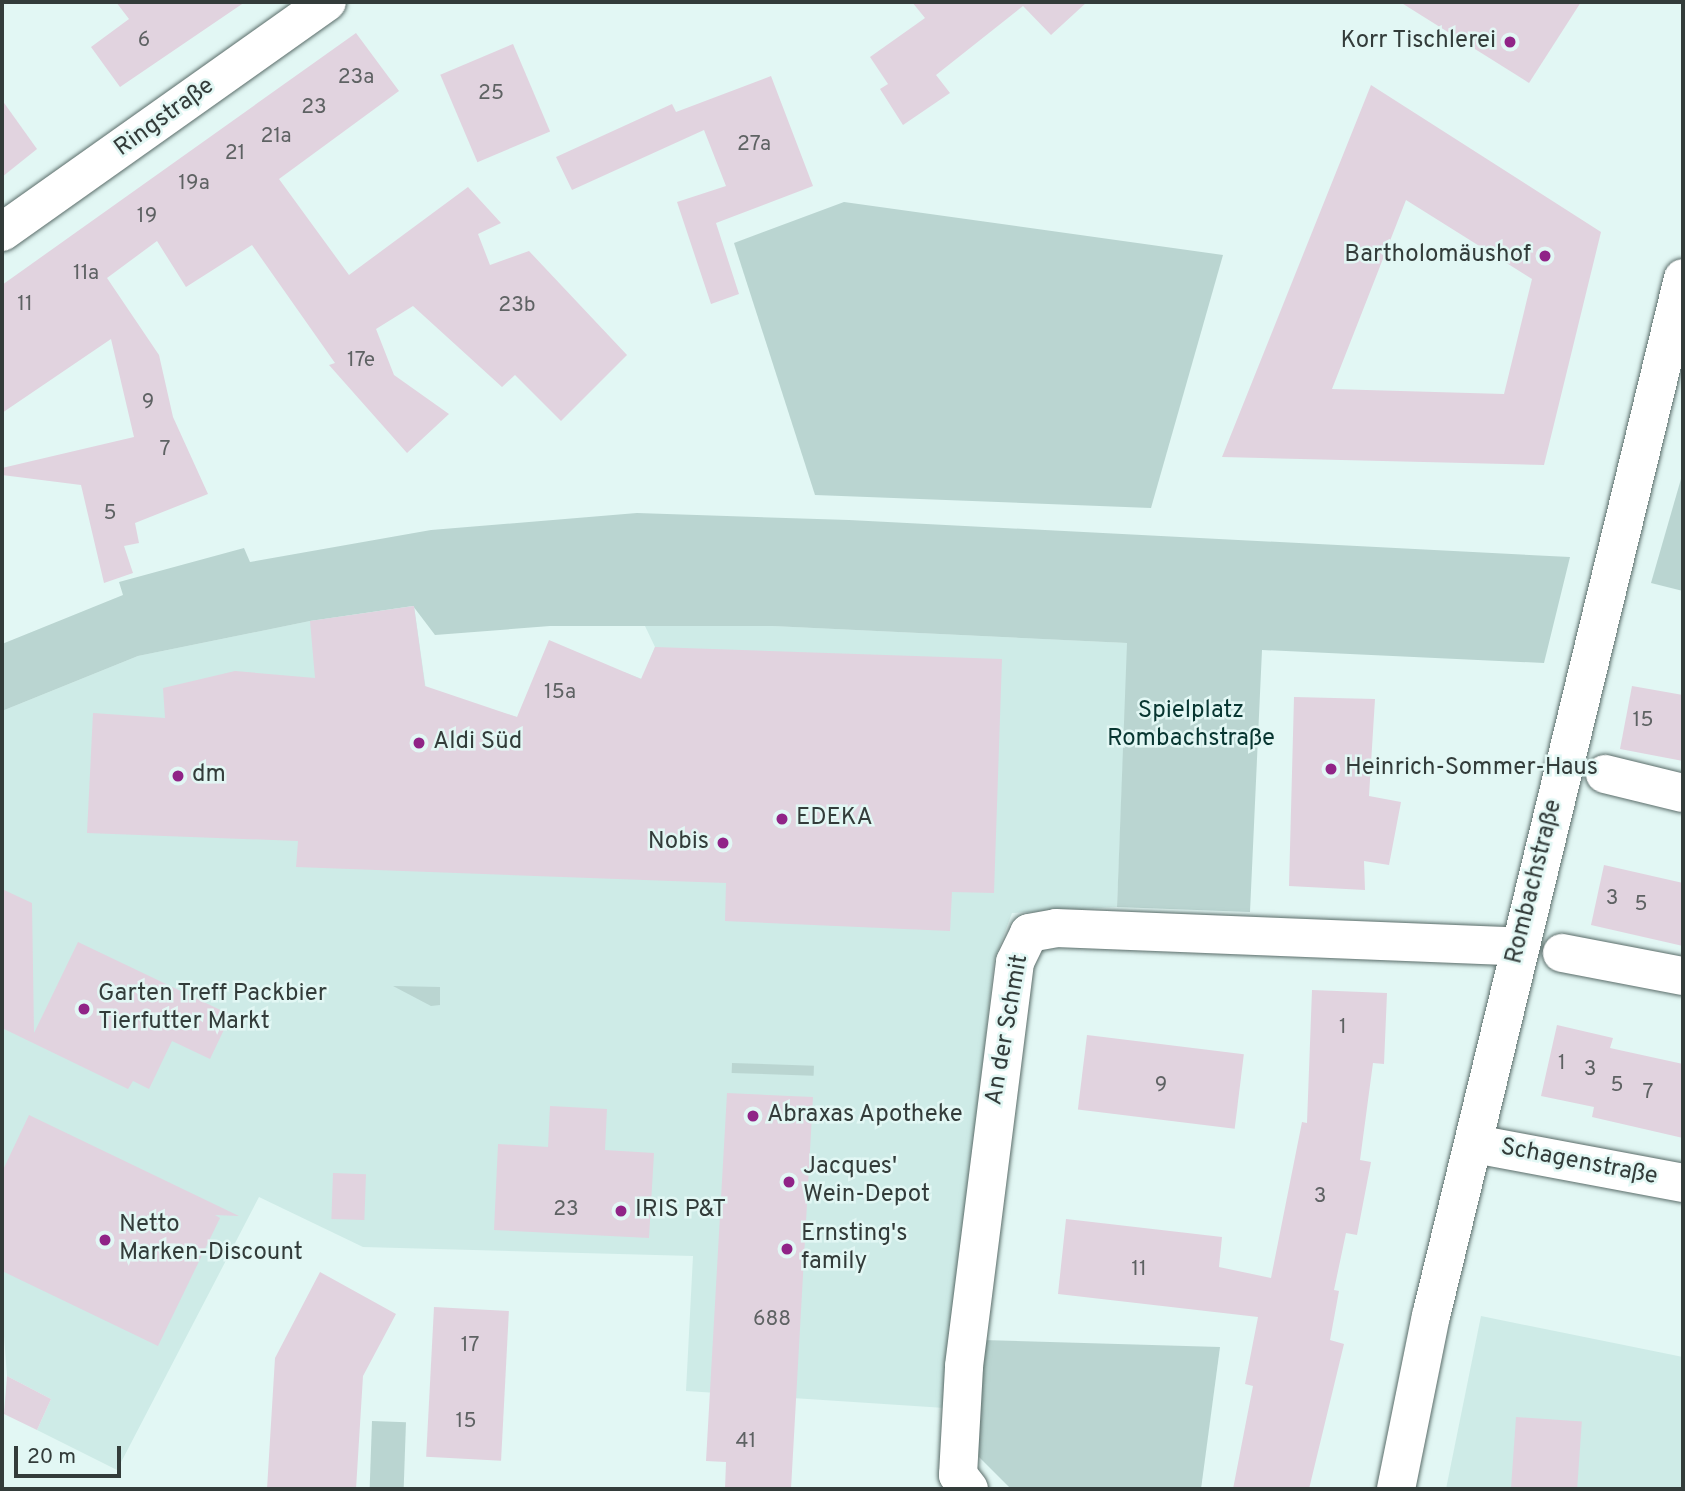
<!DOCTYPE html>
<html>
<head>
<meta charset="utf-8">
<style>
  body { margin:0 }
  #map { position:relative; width:1685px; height:1491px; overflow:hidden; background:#e2f7f4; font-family:Overpass,sans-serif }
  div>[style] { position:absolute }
  .built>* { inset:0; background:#ceebe7 }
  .green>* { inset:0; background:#bad5d1; transform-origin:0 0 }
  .building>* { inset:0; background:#e1d3df; transform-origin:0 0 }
  .roads { filter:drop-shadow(0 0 2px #5a6c69) drop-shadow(0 0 2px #5a6c69) }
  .minor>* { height:38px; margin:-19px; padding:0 19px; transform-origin:19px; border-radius:19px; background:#fff }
  .dots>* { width:19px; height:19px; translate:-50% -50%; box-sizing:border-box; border:4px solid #e2f7f4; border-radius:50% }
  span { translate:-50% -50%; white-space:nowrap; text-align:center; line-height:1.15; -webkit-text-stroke:5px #e2f7f4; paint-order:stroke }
  .number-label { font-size:21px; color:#5e6263 }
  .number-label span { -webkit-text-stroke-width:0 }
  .poi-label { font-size:24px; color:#333c3a }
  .right { translate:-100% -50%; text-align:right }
  .left { translate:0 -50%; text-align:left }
  .street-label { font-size:24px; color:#333c3a }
  .park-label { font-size:24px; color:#083631 }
  .frame { position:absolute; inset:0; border:4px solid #333c3a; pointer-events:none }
  .scale { position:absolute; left:14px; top:1446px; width:107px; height:32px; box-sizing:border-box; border:4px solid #333c3a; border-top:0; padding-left:9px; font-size:21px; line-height:24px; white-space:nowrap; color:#333c3a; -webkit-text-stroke:5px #e2f7f4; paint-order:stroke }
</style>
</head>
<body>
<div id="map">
  <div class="built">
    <i style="clip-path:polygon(414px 606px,426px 690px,517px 717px,573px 741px,613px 697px,624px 672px,642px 679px,655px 647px,645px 626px,772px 626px,1128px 643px,1117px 907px,1012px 913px,994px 961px,945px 1408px,686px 1391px,693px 1256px,363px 1247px,259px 1197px,117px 1470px,37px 1430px,51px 1399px,7px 1376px,2px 1310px,2px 711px,138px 656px,310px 621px)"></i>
    <i style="clip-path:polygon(1481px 1316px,1683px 1357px,1683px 1489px,1446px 1489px)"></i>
  </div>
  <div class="green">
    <i style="clip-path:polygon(844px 202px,1223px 255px,1151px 508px,815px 495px,734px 243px)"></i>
    <i style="clip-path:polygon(1683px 472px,1683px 591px,1651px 583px)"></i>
    <i style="clip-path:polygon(637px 513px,849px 520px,1570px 557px,1544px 663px,1262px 650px,1250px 912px,1117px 907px,1127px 643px,772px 626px,550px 626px,435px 635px,413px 606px,310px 621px,138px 656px,2px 711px,2px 644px,123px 595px,119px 582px,244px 548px,250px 562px,431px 530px)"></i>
    <i style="clip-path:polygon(393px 986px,440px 987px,440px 1005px,431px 1006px)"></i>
    <i style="left:732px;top:1063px;width:82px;height:10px;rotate:2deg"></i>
    <i style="clip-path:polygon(982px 1340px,1220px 1347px,1201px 1489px,1011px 1489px,973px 1451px)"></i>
    <i style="left:372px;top:1421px;width:34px;height:68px;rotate:2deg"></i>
  </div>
  <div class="building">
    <i style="clip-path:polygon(116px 2px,245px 2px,120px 87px,91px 47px,129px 19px)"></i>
    <i style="clip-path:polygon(912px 2px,1087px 2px,1051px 35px,1023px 6px,936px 75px,950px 93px,903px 125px,880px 89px,888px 84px,870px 57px,925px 18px)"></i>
    <i style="clip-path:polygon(1400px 2px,1581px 2px,1529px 83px)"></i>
    <i style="clip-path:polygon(356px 33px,399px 91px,279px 179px,349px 275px,468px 187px,501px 223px,478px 234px,490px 265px,529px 251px,627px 355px,561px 421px,515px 375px,502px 387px,413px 306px,376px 329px,394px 375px,449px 414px,407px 453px,329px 365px,335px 363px,252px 245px,186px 287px,157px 241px,107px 278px,159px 355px,173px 417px,208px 494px,135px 523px,139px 543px,124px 546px,133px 573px,104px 583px,81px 485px,2px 475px,2px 468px,134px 437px,111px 339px,2px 413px,2px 285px)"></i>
    <i style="left:513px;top:44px;width:95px;height:79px;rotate:67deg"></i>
    <i style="clip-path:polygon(771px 76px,813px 186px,716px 223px,739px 294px,711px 304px,677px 202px,726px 186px,704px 130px,572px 190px,556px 157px,672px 104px,676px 112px)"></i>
    <i style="clip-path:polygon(evenodd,1371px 85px,1601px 232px,1544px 465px,1222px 457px,1371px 85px,1406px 200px,1532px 279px,1504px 394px,1332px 389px,1406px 200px)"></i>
    <i style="clip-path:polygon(2px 100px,37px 149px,2px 177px)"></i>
    <i style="clip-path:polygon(414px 606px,425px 686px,517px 717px,549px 640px,641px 679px,655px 647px,1002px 659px,994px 893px,952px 892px,950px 931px,725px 921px,726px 883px,296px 867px,298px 841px,87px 833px,93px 713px,165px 718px,163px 688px,235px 671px,315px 678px,310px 621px)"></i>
    <i style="clip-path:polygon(1632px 686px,1683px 695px,1683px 761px,1620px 749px)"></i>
    <i style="clip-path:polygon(1294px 697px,1375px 699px,1369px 796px,1401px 802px,1389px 865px,1364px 861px,1365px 890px,1289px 886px)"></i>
    <i style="clip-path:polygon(1604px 865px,1683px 883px,1683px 946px,1591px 925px)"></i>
    <i style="clip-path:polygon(2px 889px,32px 903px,34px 1033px,78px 942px,231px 1015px,210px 1059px,172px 1041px,149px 1089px,133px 1081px,128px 1089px,2px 1028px)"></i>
    <i style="clip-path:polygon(1312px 990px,1387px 993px,1384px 1064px,1373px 1063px,1360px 1160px,1371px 1162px,1357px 1235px,1346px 1233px,1334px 1290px,1339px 1291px,1330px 1340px,1344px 1344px,1309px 1489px,1233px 1489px,1253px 1386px,1245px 1384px,1258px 1317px,1058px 1294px,1066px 1219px,1222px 1237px,1219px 1267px,1271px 1278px,1302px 1122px,1307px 1123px)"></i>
    <i style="clip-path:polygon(1557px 1025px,1613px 1038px,1610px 1048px,1683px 1064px,1683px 1138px,1592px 1117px,1594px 1107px,1541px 1096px)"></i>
    <i style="left:1087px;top:1035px;width:158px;height:75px;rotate:7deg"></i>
    <i style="clip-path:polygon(727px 1093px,813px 1097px,791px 1489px,725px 1489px,726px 1462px,706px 1461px)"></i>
    <i style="clip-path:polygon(550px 1106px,607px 1109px,605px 1150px,654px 1153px,649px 1238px,494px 1230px,498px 1144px,548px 1147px)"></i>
    <i style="clip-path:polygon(29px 1115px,239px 1216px,215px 1215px,220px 1218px,158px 1346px,2px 1271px,2px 1172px)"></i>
    <i style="left:333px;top:1173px;width:33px;height:46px;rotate:2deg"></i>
    <i style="clip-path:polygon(320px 1272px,396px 1314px,363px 1376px,356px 1489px,267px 1489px,275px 1358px)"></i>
    <i style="left:434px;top:1307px;width:75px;height:150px;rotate:3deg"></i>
    <i style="clip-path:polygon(7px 1376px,51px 1399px,37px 1430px,4px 1414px)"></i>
    <i style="left:1516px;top:1417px;width:66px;height:72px;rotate:4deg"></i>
  </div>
  <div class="roads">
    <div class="minor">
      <i style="left:2px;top:232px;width:398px;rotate:-35.3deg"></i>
      <i style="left:1605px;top:774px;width:80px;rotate:13.7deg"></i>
      <i style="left:1562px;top:953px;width:123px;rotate:10.8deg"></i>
      <i style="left:1475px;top:1144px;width:212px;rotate:10.6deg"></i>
      <i style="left:969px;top:1489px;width:18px;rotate:-128deg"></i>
      <i style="left:958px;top:1475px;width:109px;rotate:-86.8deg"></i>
      <i style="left:964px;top:1366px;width:407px;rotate:-82.8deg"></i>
      <i style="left:1015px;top:962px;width:32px;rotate:-64deg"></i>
      <i style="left:1029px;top:933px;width:27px;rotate:-10deg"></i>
      <i style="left:1056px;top:928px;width:464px;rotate:2.3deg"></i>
      <i style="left:1396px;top:1489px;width:177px;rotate:-78.6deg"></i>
      <i style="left:1431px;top:1316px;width:1068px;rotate:-76.35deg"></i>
    </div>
  </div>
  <div class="dots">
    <i style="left:1510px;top:42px;background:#902487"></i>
    <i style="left:1545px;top:256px;background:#902487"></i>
    <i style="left:419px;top:743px;background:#902487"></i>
    <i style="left:1331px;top:769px;background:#902487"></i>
    <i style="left:178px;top:776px;background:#902487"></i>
    <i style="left:782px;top:819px;background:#902487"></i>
    <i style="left:723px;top:843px;background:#902487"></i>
    <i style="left:84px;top:1009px;background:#902487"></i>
    <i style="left:753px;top:1116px;background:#902487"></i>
    <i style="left:789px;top:1182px;background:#902487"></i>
    <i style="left:621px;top:1211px;background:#902487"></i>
    <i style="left:105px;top:1240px;background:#902487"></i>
    <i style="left:787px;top:1249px;background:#902487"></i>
  </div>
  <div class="number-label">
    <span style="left:144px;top:41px">6</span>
    <span style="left:356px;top:78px">23a</span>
    <span style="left:491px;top:94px">25</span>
    <span style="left:314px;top:108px">23</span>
    <span style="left:276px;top:137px">21a</span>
    <span style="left:754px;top:145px">27a</span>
    <span style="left:235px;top:154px">21</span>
    <span style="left:194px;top:184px">19a</span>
    <span style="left:147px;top:217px">19</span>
    <span style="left:86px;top:274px">11a</span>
    <span style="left:25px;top:305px">11</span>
    <span style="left:517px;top:306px">23b</span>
    <span style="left:361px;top:361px">17e</span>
    <span style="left:148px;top:403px">9</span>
    <span style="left:165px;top:450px">7</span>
    <span style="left:110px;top:514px">5</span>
    <span style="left:560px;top:693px">15a</span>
    <span style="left:1643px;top:721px">15</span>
    <span style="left:1612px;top:899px">3</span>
    <span style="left:1641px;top:905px">5</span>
    <span style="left:1343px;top:1028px">1</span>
    <span style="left:1562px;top:1064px">1</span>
    <span style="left:1590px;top:1070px">3</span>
    <span style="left:1161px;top:1086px">9</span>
    <span style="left:1617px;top:1086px">5</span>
    <span style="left:1648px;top:1093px">7</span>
    <span style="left:1320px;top:1197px">3</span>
    <span style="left:566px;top:1210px">23</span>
    <span style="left:1139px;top:1270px">11</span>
    <span style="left:772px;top:1320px">688</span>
    <span style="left:470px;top:1346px">17</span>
    <span style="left:466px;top:1422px">15</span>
    <span style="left:746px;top:1442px">41</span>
  </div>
  <div class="poi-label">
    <span class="right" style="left:1496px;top:42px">Korr Tischlerei</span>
    <span class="right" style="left:1531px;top:256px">Bartholomäushof</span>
    <span class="left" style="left:433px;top:743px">Aldi Süd</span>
    <span class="left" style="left:1345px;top:769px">Heinrich-Sommer-Haus</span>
    <span class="left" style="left:192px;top:776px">dm</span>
    <span class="left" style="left:796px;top:819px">EDEKA</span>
    <span class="right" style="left:709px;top:843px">Nobis</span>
    <span class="left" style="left:98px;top:1009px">Garten Treff Packbier<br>Tierfutter Markt</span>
    <span class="left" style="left:767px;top:1116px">Abraxas Apotheke</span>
    <span class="left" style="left:803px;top:1182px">Jacques'<br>Wein-Depot</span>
    <span class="left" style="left:635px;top:1211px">IRIS P&amp;T</span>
    <span class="left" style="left:119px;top:1240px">Netto<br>Marken-Discount</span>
    <span class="left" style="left:801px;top:1249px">Ernsting's<br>family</span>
  </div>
  <div class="street-label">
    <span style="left:165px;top:118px;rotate:-36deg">Ringstraße</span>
    <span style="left:1535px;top:882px;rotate:-76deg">Rombachstraße</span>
    <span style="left:1008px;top:1030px;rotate:-80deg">An der Schmit</span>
    <span style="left:1579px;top:1163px;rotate:11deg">Schagenstraße</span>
  </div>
  <div class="park-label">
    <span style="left:1191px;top:726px">Spielplatz<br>Rombachstraße</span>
  </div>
  <div class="frame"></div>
  <div class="scale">20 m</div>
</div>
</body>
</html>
